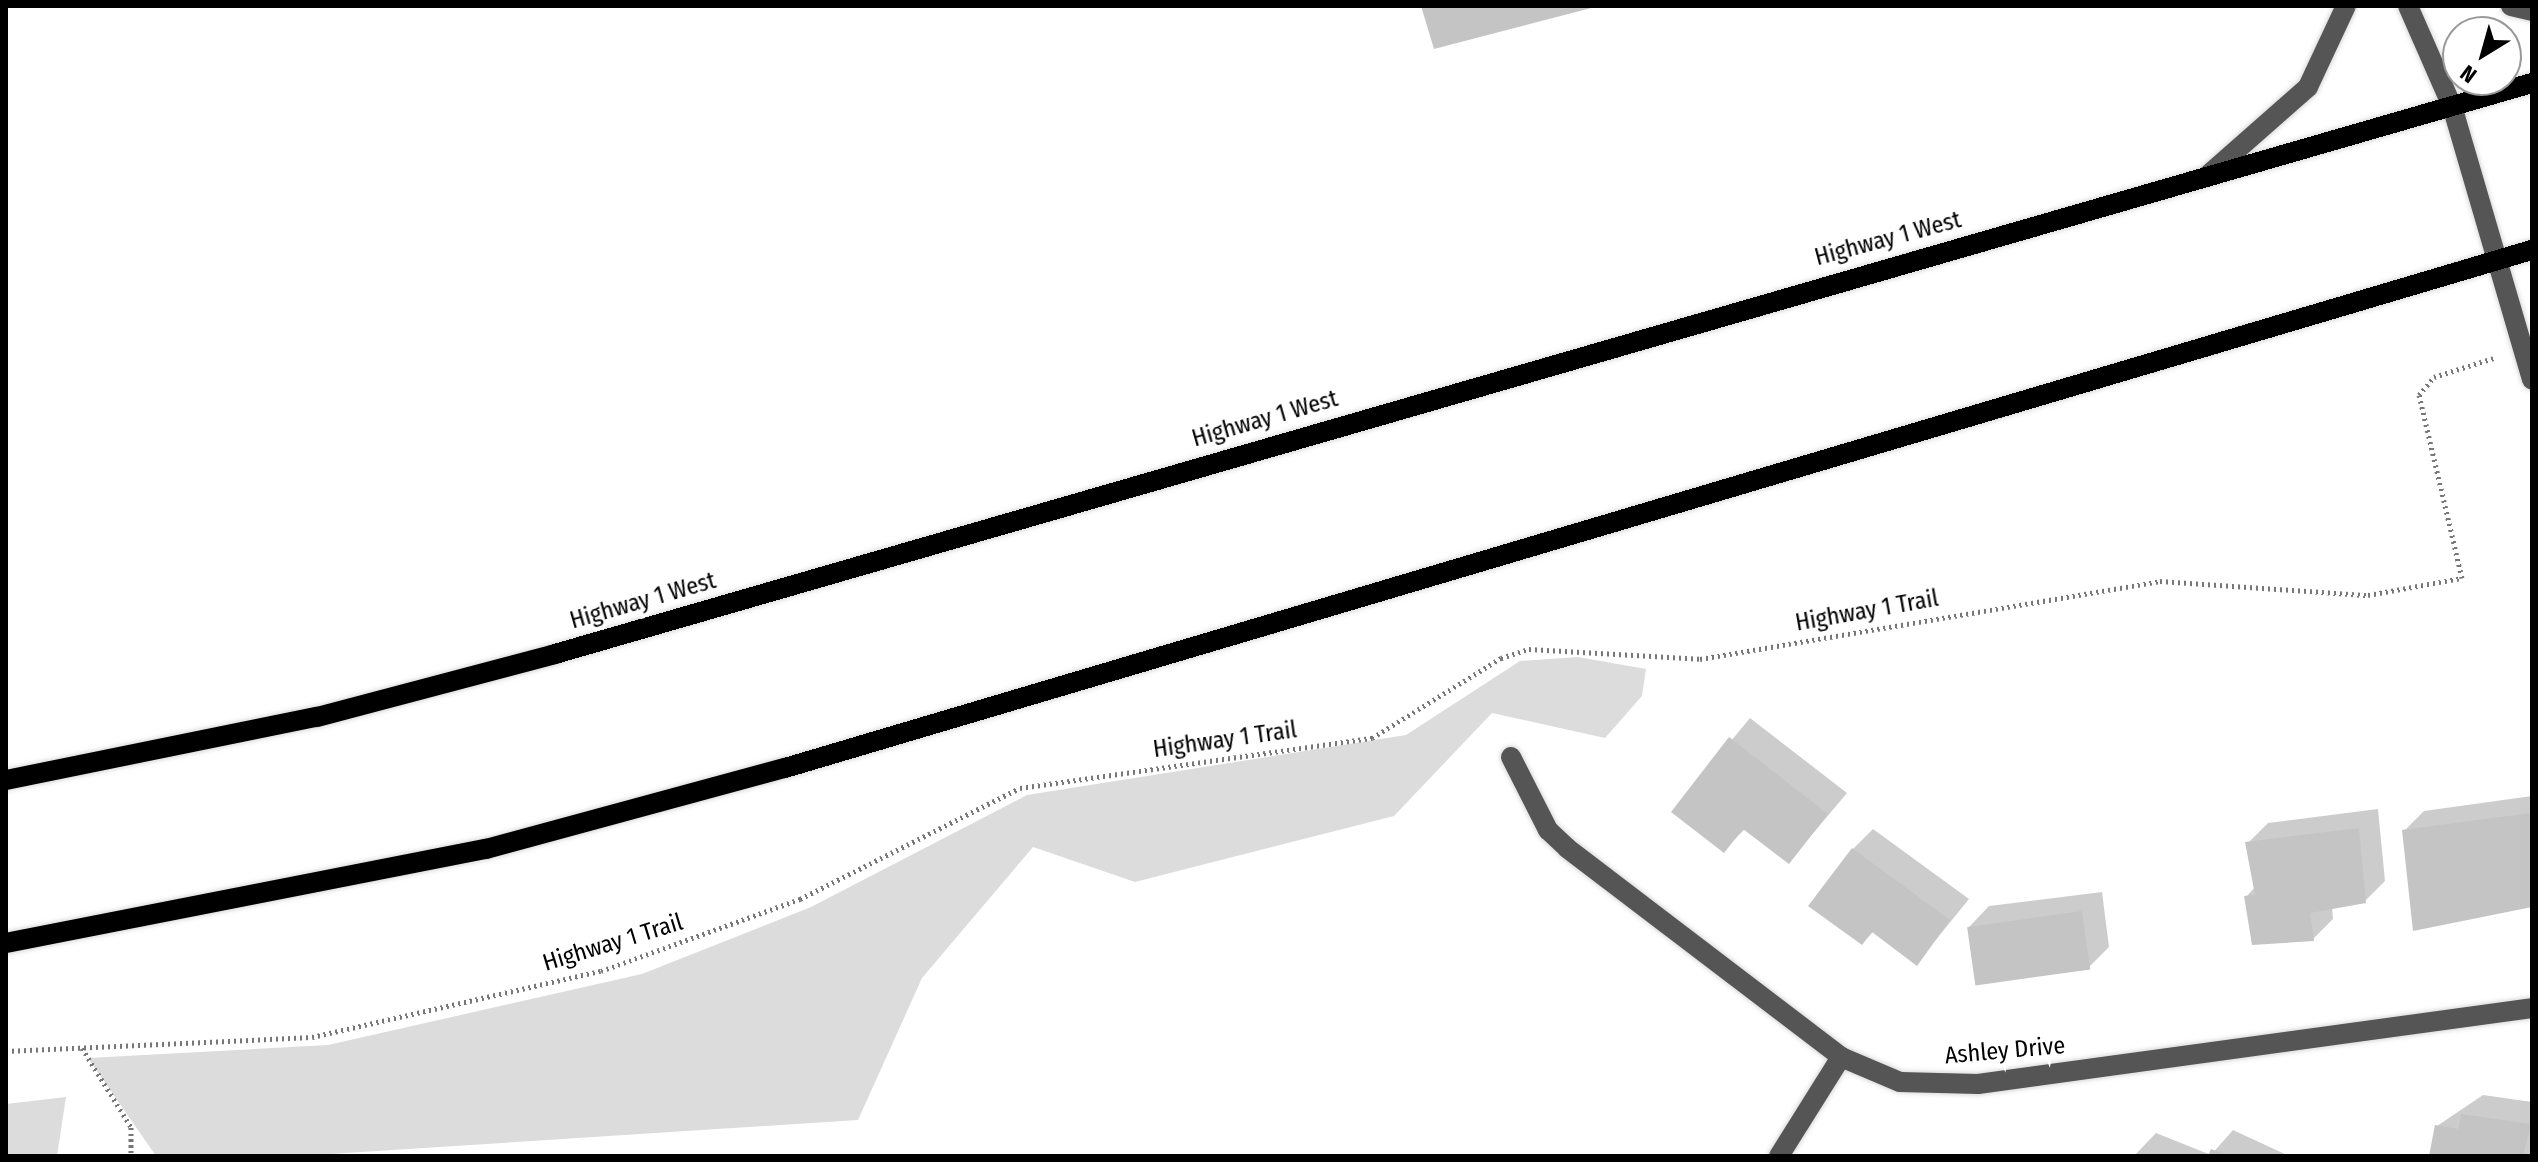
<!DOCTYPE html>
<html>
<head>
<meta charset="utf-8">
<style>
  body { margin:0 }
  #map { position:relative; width:2538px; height:1162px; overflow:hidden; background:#fff; font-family:"Fira Sans Condensed",sans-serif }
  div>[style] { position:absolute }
  .green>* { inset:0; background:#dcdcdc }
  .shadow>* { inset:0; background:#0003 }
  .building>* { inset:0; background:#c4c4c4; transform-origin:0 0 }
  .path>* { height:5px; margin-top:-2.5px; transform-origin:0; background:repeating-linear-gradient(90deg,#777 0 2px,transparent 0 6px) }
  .roads { filter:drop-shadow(0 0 2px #dbdbdb) drop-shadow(0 0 2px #dbdbdb) }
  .minor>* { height:20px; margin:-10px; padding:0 10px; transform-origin:10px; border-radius:10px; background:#555 }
  .major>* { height:20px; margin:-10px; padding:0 10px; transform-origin:10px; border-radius:10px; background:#000 }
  span { translate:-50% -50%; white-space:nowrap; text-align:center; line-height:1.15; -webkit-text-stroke:8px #fff; paint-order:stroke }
  .street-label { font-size:24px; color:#000 }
  .frame { position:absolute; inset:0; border:8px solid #000; pointer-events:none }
  .north { position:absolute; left:2442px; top:16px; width:80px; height:80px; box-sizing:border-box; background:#fff; border:2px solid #999; border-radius:50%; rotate:217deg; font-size:22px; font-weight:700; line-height:32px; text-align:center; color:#000 }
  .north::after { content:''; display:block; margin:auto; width:28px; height:36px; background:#000; clip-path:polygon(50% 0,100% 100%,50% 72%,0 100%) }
</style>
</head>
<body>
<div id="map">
  <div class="green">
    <i style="clip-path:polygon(1578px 657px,1646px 669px,1642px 696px,1605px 738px,1492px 713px,1394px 816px,1135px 882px,1033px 847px,922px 978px,858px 1120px,299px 1156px,156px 1156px,88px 1058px,328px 1045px,642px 974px,811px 907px,1027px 795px,1406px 735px,1520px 661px)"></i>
    <i style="clip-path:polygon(66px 1097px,57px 1156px,6px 1156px,6px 1104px)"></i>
  </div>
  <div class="shadow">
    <i style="clip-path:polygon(1750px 718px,1847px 793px,1789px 862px,1746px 828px,1724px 850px,1673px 811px)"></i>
    <i style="clip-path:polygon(2532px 796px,2532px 905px,2415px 928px,2404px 831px,2424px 811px)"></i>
    <i style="clip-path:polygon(2378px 809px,2385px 881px,2365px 901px,2332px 907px,2333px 919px,2313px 939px,2246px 897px,2255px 887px,2248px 843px,2268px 823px)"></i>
    <i style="clip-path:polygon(1873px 829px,1969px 899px,1917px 963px,1874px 931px,1862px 943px,1853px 849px)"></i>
    <i style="clip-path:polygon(2102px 892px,2109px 947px,2089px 967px,1969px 927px,1989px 906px)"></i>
    <i style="clip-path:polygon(2483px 1095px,2532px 1102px,2532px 1156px,2431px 1156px,2437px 1126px)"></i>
    <i style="clip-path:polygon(2233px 1130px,2289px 1156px,2134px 1156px,2156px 1133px,2211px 1155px)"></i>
  </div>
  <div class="building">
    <i style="clip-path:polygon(1421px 6px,1595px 6px,1595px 7px,1434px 49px)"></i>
    <i style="clip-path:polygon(1729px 737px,1828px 814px,1789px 864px,1743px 829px,1724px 853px,1671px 812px)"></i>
    <i style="clip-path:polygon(2531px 813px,2532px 907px,2413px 931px,2402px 830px)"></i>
    <i style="clip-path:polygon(2359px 828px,2366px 903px,2310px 913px,2314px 941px,2252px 945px,2244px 896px,2255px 895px,2245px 842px)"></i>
    <i style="clip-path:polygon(1852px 848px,1950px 920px,1917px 966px,1872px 932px,1862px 945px,1808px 906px)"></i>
    <i style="left:2082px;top:911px;width:59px;height:116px;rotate:82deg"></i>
    <i style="clip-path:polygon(2461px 1114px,2531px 1124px,2523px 1156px,2429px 1156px,2435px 1125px,2458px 1129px)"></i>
    <i style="clip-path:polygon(2211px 1149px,2230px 1156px,2208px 1156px)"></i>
  </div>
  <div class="path">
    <i style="left:82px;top:1048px;width:93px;rotate:58.2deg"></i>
    <i style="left:131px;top:1127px;width:29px;rotate:90deg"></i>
    <i style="left:6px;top:1051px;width:306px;rotate:-2.6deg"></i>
    <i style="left:312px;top:1037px;width:296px;rotate:-12.9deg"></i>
    <i style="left:601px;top:971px;width:212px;rotate:-19.9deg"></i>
    <i style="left:800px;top:899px;width:246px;rotate:-26.8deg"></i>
    <i style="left:1020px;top:788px;width:356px;rotate:-8.1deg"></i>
    <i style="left:1372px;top:738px;width:152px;rotate:-31.8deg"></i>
    <i style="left:1501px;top:658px;width:29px;rotate:-18deg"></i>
    <i style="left:1529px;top:649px;width:171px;rotate:3.3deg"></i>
    <i style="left:1700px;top:659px;width:467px;rotate:-9.6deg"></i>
    <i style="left:2160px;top:581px;width:208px;rotate:3.9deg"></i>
    <i style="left:2368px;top:595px;width:96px;rotate:-10.3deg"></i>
    <i style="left:2462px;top:578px;width:188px;rotate:-103.2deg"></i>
    <i style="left:2419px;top:395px;width:23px;rotate:-50deg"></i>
    <i style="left:2434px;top:377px;width:63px;rotate:-17.6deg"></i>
  </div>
  <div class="roads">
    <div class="minor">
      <i style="left:2408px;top:6px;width:109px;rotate:66.3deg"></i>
      <i style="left:2452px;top:106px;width:285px;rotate:73.7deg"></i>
      <i style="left:2511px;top:6px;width:22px;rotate:13deg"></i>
      <i style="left:2206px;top:177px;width:136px;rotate:-41.4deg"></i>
      <i style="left:2308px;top:87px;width:89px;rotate:-64.9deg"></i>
      <i style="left:1511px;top:757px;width:82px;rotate:63.1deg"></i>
      <i style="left:1548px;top:830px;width:26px;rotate:43deg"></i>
      <i style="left:1567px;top:848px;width:345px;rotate:37.3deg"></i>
      <i style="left:1841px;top:1057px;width:64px;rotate:23deg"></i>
      <i style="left:1900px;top:1082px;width:78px;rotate:1.5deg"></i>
      <i style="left:1978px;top:1084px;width:559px;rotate:-7.81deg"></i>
      <i style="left:1779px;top:1156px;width:117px;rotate:-57.9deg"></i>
    </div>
    <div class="major">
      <i style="left:6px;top:780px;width:317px;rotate:-11.5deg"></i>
      <i style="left:317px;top:717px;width:246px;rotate:-14.8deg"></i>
      <i style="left:555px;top:654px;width:2058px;rotate:-16.11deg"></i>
      <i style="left:6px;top:943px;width:489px;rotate:-11.1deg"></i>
      <i style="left:486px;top:849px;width:310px;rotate:-15.2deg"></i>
      <i style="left:785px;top:768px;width:1822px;rotate:-16.52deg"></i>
    </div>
  </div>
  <div class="street-label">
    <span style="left:1888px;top:239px;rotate:-15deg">Highway 1 West</span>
    <span style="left:1265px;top:419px;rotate:-16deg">Highway 1 West</span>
    <span style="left:643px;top:601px;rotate:-16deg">Highway 1 West</span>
    <span style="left:1867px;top:611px;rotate:-10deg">Highway 1 Trail</span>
    <span style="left:1225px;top:740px;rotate:-8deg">Highway 1 Trail</span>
    <span style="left:613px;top:943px;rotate:-17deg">Highway 1 Trail</span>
    <span style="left:2005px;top:1051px;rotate:-5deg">Ashley Drive</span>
  </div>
  <div class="frame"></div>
  <div class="north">N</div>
</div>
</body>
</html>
